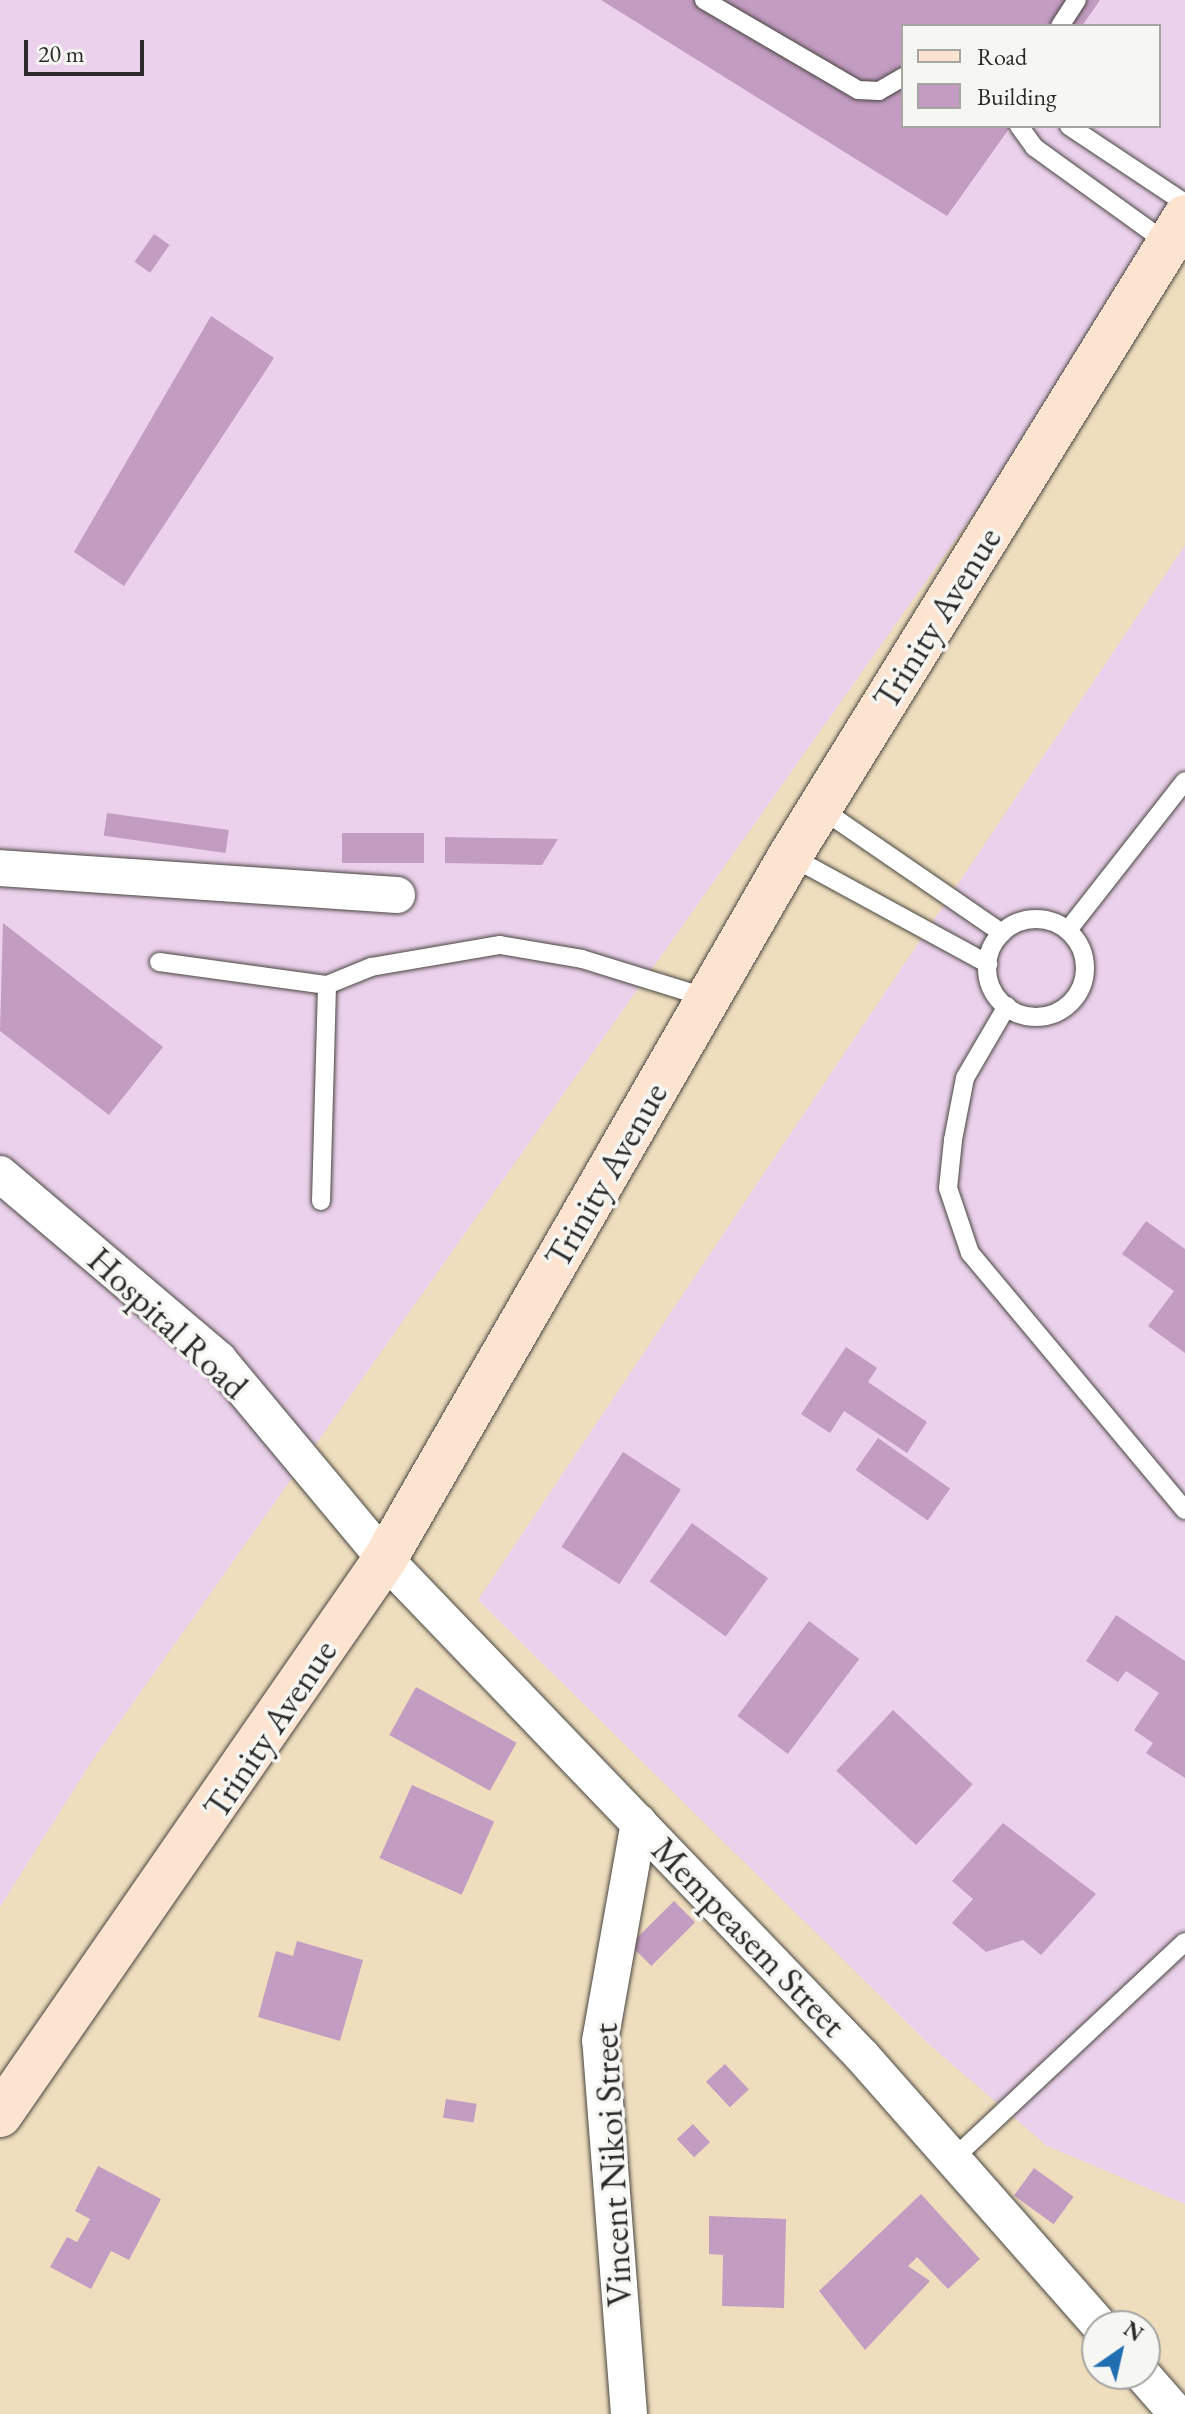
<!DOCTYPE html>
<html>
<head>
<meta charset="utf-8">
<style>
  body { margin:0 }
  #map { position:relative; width:1185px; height:2414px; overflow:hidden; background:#efdebe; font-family:"EB Garamond",serif }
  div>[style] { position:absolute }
  .built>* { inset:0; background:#ebd1eb }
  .building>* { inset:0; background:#c39cc1; transform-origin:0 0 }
  .roads { filter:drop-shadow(0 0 2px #484641) drop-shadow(0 0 2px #484641) }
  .lane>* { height:18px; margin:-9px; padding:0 9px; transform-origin:9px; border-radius:9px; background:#fff }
  .lane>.ring { margin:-9px; padding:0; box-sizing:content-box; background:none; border:18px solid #fff; border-radius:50% }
  .street>* { height:36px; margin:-18px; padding:0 18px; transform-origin:18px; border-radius:18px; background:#fff }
  .secondary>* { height:44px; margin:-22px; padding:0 22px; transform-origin:22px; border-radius:22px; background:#fde4d0 }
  span { translate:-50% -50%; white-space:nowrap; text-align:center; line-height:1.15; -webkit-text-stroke:7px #f6f6f2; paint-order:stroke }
  .street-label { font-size:36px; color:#2b2b2b }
  .legend { position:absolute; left:901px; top:24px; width:260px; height:104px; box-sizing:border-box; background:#f6f6f2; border:2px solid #a5a5a2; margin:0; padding:10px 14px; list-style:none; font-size:24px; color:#2b2b2b }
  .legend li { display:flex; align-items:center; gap:16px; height:40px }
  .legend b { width:40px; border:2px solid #a5a5a2 }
  .north { position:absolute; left:1081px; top:2310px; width:80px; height:80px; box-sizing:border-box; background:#f6f6f2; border:2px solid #a5a5a2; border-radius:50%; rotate:34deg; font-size:22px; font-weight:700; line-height:32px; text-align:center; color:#2b2b2b }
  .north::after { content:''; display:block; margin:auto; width:28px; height:36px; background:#1f6fb2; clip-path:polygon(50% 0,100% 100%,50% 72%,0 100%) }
  .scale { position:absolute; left:24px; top:40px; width:120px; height:36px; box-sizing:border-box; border:4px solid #2b2b2b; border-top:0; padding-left:10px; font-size:24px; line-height:28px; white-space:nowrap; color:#2b2b2b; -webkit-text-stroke:6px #f6f6f2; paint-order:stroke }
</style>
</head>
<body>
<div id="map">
  <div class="built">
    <i style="clip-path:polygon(evenodd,0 0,1185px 0,1185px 215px,92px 1761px,0 1907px,0 0,903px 26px,1159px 26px,1159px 126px,903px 126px,903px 26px)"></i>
    <i style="clip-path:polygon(1185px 545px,1185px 2204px,1047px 2146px,933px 2048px,478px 1600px)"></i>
  </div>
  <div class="building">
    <i style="clip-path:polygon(601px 0,1100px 0,1082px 26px,903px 26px,903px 126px,1011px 126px,947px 216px)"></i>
    <i style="left:154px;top:234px;width:19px;height:34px;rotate:35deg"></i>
    <i style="clip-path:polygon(211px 316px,274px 358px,124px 586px,74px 552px)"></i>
    <i style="left:107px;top:813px;width:123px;height:23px;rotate:8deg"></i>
    <i style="left:342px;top:833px;width:82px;height:30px"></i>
    <i style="clip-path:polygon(445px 837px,558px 839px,542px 865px,445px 863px)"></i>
    <i style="clip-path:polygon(3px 923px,163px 1047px,109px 1115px,0 1031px)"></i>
    <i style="clip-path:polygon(1146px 1221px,1185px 1249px,1185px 1353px,1148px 1326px,1174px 1291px,1122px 1254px)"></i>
    <i style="clip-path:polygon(846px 1347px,877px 1368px,868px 1382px,927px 1422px,907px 1453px,844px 1411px,830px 1433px,801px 1414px)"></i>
    <i style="left:878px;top:1438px;width:88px;height:39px;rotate:35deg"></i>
    <i style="left:623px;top:1452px;width:69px;height:113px;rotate:33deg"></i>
    <i style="left:692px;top:1523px;width:94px;height:72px;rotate:36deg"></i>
    <i style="clip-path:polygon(1116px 1615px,1185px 1661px,1185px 1778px,1146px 1753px,1153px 1743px,1134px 1730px,1159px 1693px,1126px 1671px,1118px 1682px,1086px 1661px)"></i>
    <i style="left:809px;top:1621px;width:63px;height:119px;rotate:37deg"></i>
    <i style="left:416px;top:1687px;width:115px;height:55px;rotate:29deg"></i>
    <i style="left:893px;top:1710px;width:109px;height:83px;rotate:43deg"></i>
    <i style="left:412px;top:1785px;width:90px;height:80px;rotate:24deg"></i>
    <i style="clip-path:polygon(1003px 1823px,1096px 1894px,1041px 1955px,1023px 1940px,986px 1952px,952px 1923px,973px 1899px,952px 1881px)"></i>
    <i style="left:674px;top:1901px;width:30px;height:62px;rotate:45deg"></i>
    <i style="clip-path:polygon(297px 1941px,363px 1960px,340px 2041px,258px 2017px,276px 1951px,293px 1956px)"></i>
    <i style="left:725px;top:2064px;width:35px;height:26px;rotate:47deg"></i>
    <i style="left:446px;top:2099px;width:31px;height:19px;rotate:9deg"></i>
    <i style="left:693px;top:2124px;width:25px;height:22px;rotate:47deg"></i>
    <i style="clip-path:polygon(98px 2166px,161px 2199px,129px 2260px,111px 2251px,91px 2289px,50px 2267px,67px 2237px,77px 2242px,90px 2219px,75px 2211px)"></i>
    <i style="left:1034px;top:2168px;width:49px;height:34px;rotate:36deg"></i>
    <i style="clip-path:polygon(921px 2194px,980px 2259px,948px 2289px,917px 2257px,908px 2266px,930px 2281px,865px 2350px,819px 2291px)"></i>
    <i style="clip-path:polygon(709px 2216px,786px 2219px,784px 2308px,722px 2306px,723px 2255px,709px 2254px)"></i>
  </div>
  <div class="roads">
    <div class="lane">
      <i style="left:704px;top:0;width:178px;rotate:30.3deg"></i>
      <i style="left:858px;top:90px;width:21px;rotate:3deg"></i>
      <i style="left:879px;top:91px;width:28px;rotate:-30deg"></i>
      <i style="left:1060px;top:26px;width:31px;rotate:-57deg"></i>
      <i style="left:1019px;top:126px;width:26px;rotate:54deg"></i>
      <i style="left:1034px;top:147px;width:164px;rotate:35.8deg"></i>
      <i style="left:1069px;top:126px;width:139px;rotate:33.6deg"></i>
      <i style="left:820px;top:808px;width:221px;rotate:34.5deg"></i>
      <i style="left:790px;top:856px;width:226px;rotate:28.6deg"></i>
      <i class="ring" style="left:987px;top:919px;width:80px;height:80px"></i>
      <i style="left:1068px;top:930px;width:189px;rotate:-51.9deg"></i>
      <i style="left:159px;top:962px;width:170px;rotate:7.8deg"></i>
      <i style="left:1007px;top:1006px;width:83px;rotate:120.3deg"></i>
      <i style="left:965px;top:1078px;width:63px;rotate:101deg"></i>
      <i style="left:953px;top:1140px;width:48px;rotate:95.9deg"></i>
      <i style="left:948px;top:1188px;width:69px;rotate:71.3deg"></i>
      <i style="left:970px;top:1253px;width:335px;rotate:50.1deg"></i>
      <i style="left:321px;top:1201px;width:216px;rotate:-88.4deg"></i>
      <i style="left:327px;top:985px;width:48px;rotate:-22.2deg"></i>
      <i style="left:371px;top:967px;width:131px;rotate:-9.7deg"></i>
      <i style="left:500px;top:945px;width:83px;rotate:9.7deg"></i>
      <i style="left:582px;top:959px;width:132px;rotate:17.2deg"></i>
      <i style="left:954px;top:2158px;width:316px;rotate:-43.1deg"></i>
    </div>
    <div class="street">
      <i style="left:0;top:868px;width:398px;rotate:3.9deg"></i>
      <i style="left:0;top:1174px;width:287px;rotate:40.3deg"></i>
      <i style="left:219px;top:1360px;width:259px;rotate:50.2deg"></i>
      <i style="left:385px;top:1559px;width:690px;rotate:46.17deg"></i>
      <i style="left:863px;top:2057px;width:359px;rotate:48.6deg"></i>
      <i style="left:1142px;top:2374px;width:53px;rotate:48.8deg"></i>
      <i style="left:629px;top:2414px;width:374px;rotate:-94.4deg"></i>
      <i style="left:600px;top:2041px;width:222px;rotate:-79.9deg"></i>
    </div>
    <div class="secondary">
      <i style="left:0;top:2115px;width:676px;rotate:-55.3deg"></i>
      <i style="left:385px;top:1559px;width:811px;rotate:-60.05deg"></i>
      <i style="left:790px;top:856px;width:751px;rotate:-58.28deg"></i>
    </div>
  </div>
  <div class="street-label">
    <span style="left:937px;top:618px;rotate:-58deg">Trinity Avenue</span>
    <span style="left:606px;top:1175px;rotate:-60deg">Trinity Avenue</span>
    <span style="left:168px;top:1323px;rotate:43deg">Hospital Road</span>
    <span style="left:270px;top:1729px;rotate:-56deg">Trinity Avenue</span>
    <span style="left:749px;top:1937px;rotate:46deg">Mempeasem Street</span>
    <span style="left:612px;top:2165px;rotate:-93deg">Vincent Nikoi Street</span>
  </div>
  <ul class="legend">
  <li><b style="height:10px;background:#fde4d0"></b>Road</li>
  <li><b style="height:22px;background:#c39cc1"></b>Building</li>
  </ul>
  <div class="north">N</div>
  <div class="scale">20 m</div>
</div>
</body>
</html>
